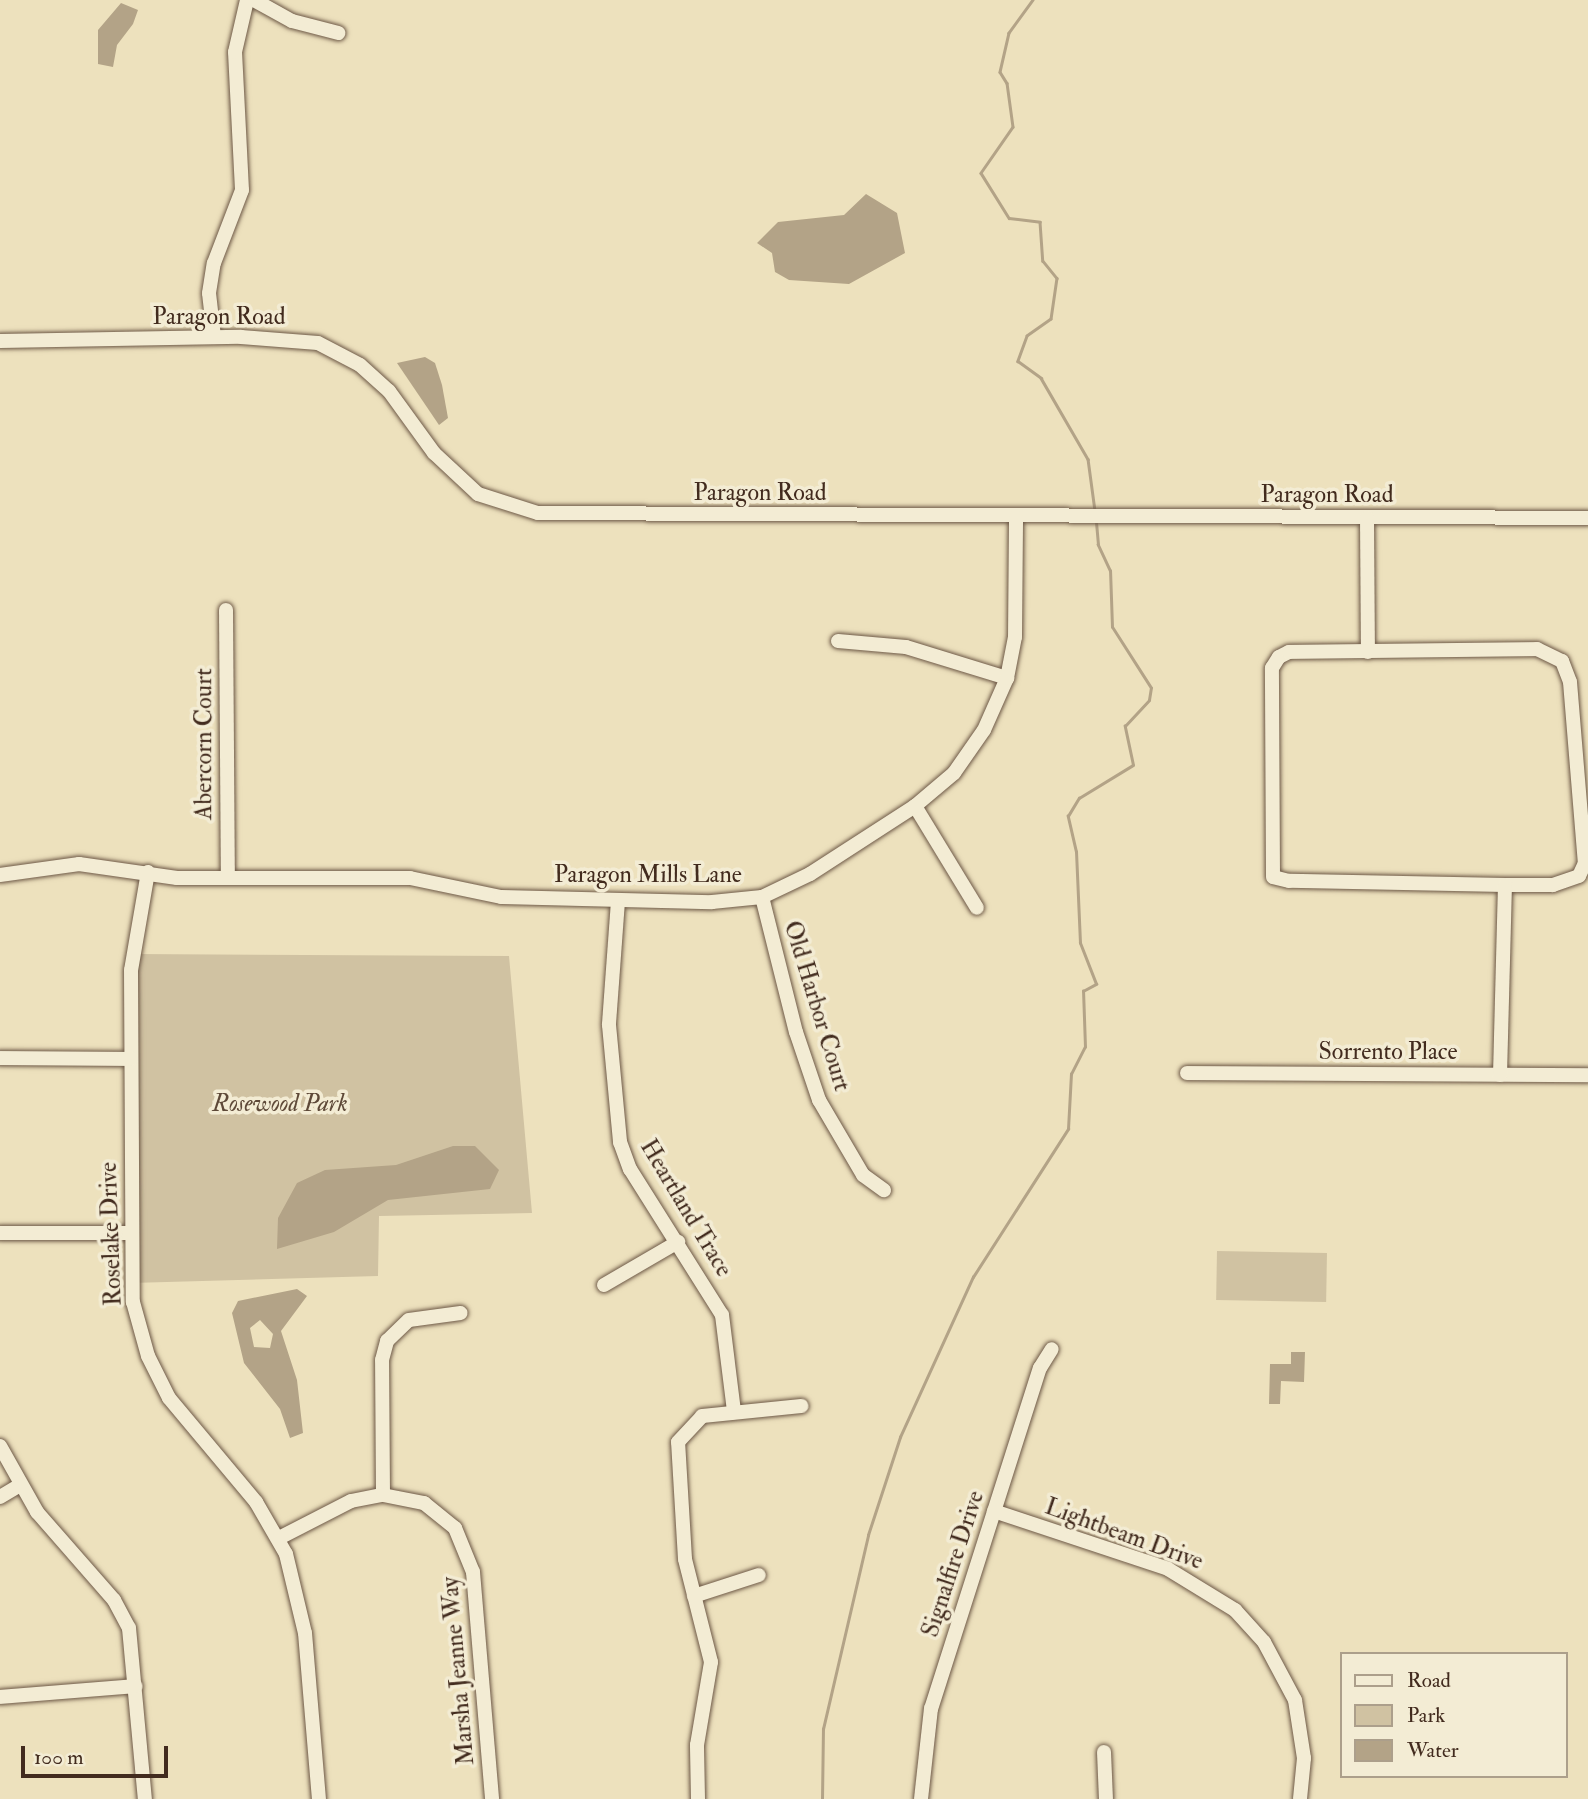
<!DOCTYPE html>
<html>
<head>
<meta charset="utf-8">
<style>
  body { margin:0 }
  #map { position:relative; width:1588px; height:1799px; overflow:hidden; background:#ede1bd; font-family:"IM FELL Double Pica",serif }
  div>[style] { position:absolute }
  .green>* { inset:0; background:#d0c2a2; transform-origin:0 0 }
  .water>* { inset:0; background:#b3a387 }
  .stream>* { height:2.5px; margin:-1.25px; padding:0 1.25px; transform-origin:1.25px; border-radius:1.25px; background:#b3a387 }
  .roads { filter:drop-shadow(0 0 2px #6d5846) drop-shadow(0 0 2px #6d5846) }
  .minor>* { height:14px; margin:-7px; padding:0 7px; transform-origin:7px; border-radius:7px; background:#f3ecd4 }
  span { translate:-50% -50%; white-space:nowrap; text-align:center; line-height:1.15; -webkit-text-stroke:7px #f3ecd4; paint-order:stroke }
  .street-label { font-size:24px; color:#422b1e }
  .park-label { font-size:24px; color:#5e4938; font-style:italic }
  .legend { position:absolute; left:1340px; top:1652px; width:228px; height:126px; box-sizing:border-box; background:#f3ecd4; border:2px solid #ac9f8b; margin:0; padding:9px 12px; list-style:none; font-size:21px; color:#422b1e }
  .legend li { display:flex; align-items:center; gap:14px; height:35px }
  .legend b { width:35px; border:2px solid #ac9f8b }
  .scale { position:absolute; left:21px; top:1746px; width:147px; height:32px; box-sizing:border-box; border:4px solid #422b1e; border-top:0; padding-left:9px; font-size:21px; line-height:24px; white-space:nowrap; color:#422b1e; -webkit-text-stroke:5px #f3ecd4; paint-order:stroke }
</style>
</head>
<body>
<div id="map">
  <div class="green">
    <i style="clip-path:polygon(133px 954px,509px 956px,532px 1213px,379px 1216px,378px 1276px,131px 1283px)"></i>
    <i style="left:1217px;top:1251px;width:110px;height:49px;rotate:1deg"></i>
  </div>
  <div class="water">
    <i style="clip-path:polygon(121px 3px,138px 10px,133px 24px,117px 45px,113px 67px,98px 64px,98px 30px)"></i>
    <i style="clip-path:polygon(866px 194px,897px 213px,905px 253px,849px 284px,789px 280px,775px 272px,772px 253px,757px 243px,778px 222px,844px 215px)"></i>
    <i style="clip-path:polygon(425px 357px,435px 363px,442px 385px,448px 418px,439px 425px,397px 363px)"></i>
    <i style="clip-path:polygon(453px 1146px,475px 1146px,499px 1170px,490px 1189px,388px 1200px,334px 1232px,277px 1249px,278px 1218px,297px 1183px,325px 1170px,396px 1165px)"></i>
    <i style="clip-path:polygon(evenodd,297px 1289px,307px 1296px,281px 1331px,297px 1380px,303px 1433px,290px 1438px,280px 1409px,244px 1363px,232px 1313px,238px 1301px,297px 1289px,260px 1320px,273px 1334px,270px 1348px,254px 1347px,250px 1328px,260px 1320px)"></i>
    <i style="clip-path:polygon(1291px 1352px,1305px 1352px,1304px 1382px,1281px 1381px,1280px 1404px,1269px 1404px,1270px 1364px,1291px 1364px)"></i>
  </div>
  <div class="stream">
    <i style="left:1033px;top:0;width:41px;rotate:126deg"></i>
    <i style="left:1009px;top:33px;width:40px;rotate:103deg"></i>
    <i style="left:1000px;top:72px;width:13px;rotate:58deg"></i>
    <i style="left:1007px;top:83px;width:44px;rotate:82.2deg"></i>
    <i style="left:1013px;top:127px;width:56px;rotate:124.8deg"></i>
    <i style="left:981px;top:173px;width:53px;rotate:58.1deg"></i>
    <i style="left:1009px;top:218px;width:31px;rotate:7deg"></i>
    <i style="left:1040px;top:222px;width:39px;rotate:86deg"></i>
    <i style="left:1043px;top:261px;width:22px;rotate:51deg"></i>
    <i style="left:1057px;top:278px;width:41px;rotate:98.3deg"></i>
    <i style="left:1051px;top:319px;width:29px;rotate:145deg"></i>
    <i style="left:1027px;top:336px;width:27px;rotate:110deg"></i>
    <i style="left:1018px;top:361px;width:29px;rotate:36deg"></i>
    <i style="left:1041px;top:378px;width:94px;rotate:59.9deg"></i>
    <i style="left:1088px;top:459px;width:52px;rotate:82.3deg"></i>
    <i style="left:822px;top:1799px;width:70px;rotate:-89.2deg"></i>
    <i style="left:823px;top:1729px;width:199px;rotate:-76.9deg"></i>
    <i style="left:868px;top:1535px;width:103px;rotate:-71.9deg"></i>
    <i style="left:900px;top:1437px;width:176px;rotate:-65.5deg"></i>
    <i style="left:973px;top:1277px;width:176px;rotate:-57.3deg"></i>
    <i style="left:1068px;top:1129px;width:55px;rotate:-86.9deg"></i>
    <i style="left:1071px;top:1074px;width:30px;rotate:-63deg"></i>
    <i style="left:1085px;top:1047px;width:56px;rotate:-92deg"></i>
    <i style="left:1083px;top:991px;width:15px;rotate:-28deg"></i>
    <i style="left:1096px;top:984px;width:44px;rotate:-111.3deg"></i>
    <i style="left:1080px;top:943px;width:91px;rotate:-92.5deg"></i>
    <i style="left:1076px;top:852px;width:37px;rotate:-103deg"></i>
    <i style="left:1068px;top:816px;width:21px;rotate:-59deg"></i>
    <i style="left:1079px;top:798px;width:63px;rotate:-31.4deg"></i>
    <i style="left:1133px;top:765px;width:40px;rotate:-102deg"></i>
    <i style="left:1125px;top:726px;width:35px;rotate:-47deg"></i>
    <i style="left:1149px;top:700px;width:12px;rotate:-81deg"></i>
    <i style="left:1151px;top:688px;width:72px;rotate:-122.6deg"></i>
    <i style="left:1112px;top:627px;width:56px;rotate:-92deg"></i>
    <i style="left:1110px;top:571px;width:29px;rotate:-115deg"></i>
    <i style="left:1098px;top:545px;width:23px;rotate:-95deg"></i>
  </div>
  <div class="roads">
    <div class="minor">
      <i style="left:254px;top:0;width:43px;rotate:28.9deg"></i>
      <i style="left:292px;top:21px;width:48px;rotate:14.6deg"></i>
      <i style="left:214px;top:337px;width:44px;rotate:-96.5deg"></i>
      <i style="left:209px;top:293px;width:30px;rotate:-81deg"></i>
      <i style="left:214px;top:263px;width:78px;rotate:-69deg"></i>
      <i style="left:242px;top:190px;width:138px;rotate:-92.9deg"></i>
      <i style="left:235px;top:52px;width:53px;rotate:-77deg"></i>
      <i style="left:0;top:341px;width:241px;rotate:-1deg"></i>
      <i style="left:241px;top:337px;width:77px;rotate:4.5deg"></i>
      <i style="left:318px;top:343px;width:47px;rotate:27.6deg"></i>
      <i style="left:360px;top:365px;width:39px;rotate:42deg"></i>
      <i style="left:389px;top:391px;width:77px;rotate:54deg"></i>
      <i style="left:434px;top:453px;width:60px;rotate:43deg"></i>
      <i style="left:478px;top:494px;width:63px;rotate:17.6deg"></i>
      <i style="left:538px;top:513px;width:1050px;rotate:0.27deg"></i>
      <i style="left:1367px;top:518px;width:134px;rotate:89.6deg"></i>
      <i style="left:226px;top:610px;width:268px;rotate:89.6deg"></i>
      <i style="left:838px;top:641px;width:68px;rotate:5deg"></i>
      <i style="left:906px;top:647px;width:106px;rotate:17.1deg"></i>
      <i style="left:1537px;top:649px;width:28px;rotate:26deg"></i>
      <i style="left:1562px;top:661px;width:22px;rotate:69deg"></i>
      <i style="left:1570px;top:682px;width:182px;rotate:85.3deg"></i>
      <i style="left:1585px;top:863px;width:14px;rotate:115deg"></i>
      <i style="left:1579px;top:876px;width:28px;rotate:161deg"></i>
      <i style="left:1553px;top:885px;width:48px;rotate:180deg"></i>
      <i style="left:1505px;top:885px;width:216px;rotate:-178.9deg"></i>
      <i style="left:1289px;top:881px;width:16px;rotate:-166deg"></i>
      <i style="left:1273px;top:877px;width:209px;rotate:-90.3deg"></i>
      <i style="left:1272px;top:668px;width:13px;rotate:-58deg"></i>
      <i style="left:1279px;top:657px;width:11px;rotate:-27deg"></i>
      <i style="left:1289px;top:652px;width:248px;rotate:-0.7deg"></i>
      <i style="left:915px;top:806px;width:119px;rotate:58.7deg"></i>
      <i style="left:148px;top:872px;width:99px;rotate:99.8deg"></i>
      <i style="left:131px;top:970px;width:332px;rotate:89.7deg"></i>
      <i style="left:133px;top:1302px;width:56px;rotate:74.5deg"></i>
      <i style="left:148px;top:1356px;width:47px;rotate:63.4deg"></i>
      <i style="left:169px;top:1398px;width:136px;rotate:50.1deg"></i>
      <i style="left:256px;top:1502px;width:60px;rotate:60deg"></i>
      <i style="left:286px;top:1554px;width:81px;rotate:76.5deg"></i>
      <i style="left:305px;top:1633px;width:167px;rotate:85.2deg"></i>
      <i style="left:0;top:875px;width:80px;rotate:-7.9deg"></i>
      <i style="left:79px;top:864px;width:99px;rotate:8.1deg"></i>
      <i style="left:177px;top:878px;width:233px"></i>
      <i style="left:410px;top:878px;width:93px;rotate:11.8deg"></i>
      <i style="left:501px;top:897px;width:211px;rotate:1.4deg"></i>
      <i style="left:712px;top:902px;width:50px;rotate:-5.7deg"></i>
      <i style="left:762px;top:897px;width:53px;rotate:-25.6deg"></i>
      <i style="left:810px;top:874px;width:125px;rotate:-32.9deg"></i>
      <i style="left:915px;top:806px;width:51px;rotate:-40.2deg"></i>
      <i style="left:954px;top:773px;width:52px;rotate:-55.1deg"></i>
      <i style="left:984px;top:730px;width:57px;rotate:-66.1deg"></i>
      <i style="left:1007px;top:678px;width:42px;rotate:-79deg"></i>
      <i style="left:1015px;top:637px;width:120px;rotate:-89.5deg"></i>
      <i style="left:762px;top:897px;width:139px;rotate:75.9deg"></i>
      <i style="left:796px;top:1032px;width:72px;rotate:71.3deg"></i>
      <i style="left:819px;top:1100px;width:87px;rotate:59.6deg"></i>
      <i style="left:863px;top:1175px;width:26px;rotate:36deg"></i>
      <i style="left:618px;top:901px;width:124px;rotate:94.2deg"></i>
      <i style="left:609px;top:1025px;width:118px;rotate:84.6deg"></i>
      <i style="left:620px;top:1142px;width:29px;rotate:70deg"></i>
      <i style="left:630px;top:1169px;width:173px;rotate:57.8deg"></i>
      <i style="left:722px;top:1315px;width:98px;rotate:82.9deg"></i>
      <i style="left:0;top:1058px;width:131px;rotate:0.4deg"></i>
      <i style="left:1187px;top:1073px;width:401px;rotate:0.3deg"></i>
      <i style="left:1500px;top:1075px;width:190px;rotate:-88.5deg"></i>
      <i style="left:0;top:1233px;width:130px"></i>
      <i style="left:604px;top:1285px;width:86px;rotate:-30.2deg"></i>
      <i style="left:0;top:1446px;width:76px;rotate:60.7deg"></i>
      <i style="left:37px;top:1512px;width:117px;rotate:48.8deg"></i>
      <i style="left:114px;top:1600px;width:32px;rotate:62deg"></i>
      <i style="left:129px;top:1628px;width:172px;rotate:84.7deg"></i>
      <i style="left:383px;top:1495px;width:135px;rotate:-90.4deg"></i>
      <i style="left:382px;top:1360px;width:20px;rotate:-75deg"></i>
      <i style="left:387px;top:1341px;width:30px;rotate:-44deg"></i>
      <i style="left:409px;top:1320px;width:52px;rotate:-7.7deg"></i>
      <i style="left:0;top:1497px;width:23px;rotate:-31deg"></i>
      <i style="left:994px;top:1511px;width:183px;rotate:18.4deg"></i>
      <i style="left:1168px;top:1569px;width:79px;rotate:31.5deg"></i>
      <i style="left:1235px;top:1610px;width:43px;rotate:47.8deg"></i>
      <i style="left:1264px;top:1642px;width:66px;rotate:61.9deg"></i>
      <i style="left:1295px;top:1700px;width:59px;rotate:81.2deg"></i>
      <i style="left:1304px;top:1758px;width:41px;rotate:95.6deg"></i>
      <i style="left:279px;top:1538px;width:81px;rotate:-27.2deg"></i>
      <i style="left:351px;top:1501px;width:33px;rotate:-11deg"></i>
      <i style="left:383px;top:1495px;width:42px;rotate:11deg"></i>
      <i style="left:424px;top:1503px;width:40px;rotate:39deg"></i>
      <i style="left:455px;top:1528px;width:48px;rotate:67.8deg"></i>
      <i style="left:473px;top:1572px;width:228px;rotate:85.2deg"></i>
      <i style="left:694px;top:1596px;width:68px;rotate:-17.9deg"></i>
      <i style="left:0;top:1697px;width:136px;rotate:-4.6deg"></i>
      <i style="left:1104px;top:1752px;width:47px;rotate:87.6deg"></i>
      <i style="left:698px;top:1799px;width:54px;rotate:-91.1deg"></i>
      <i style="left:697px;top:1745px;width:84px;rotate:-80.4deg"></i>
      <i style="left:711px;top:1662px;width:106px;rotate:-104.2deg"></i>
      <i style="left:685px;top:1559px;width:117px;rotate:-93.4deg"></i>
      <i style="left:678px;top:1442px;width:35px;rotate:-47deg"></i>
      <i style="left:702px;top:1416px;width:100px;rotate:-5.8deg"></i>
      <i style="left:921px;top:1799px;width:91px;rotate:-83.7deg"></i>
      <i style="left:931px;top:1709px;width:358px;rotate:-72.3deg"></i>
      <i style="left:1040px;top:1368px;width:22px;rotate:-58deg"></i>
    </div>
  </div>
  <div class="street-label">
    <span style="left:219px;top:317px">Paragon Road</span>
    <span style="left:760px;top:493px">Paragon Road</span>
    <span style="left:1327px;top:495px">Paragon Road</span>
    <span style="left:204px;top:744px;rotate:-90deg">Abercorn Court</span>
    <span style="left:648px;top:875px">Paragon Mills Lane</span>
    <span style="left:817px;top:1006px;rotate:73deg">Old Harbor Court</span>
    <span style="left:1388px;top:1052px">Sorrento Place</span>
    <span style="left:686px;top:1208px;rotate:59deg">Heartland Trace</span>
    <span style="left:111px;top:1234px;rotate:-92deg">Roselake Drive</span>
    <span style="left:1124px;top:1534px;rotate:20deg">Lightbeam Drive</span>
    <span style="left:953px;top:1564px;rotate:-72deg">Signalfire Drive</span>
    <span style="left:458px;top:1671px;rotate:-95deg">Marsha Jeanne Way</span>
  </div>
  <div class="park-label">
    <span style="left:280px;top:1104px">Rosewood Park</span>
  </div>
  <ul class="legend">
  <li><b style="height:9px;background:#f3ecd4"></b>Road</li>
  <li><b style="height:19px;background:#d0c2a2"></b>Park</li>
  <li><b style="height:19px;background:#b3a387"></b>Water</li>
  </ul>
  <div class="scale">100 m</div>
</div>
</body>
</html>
